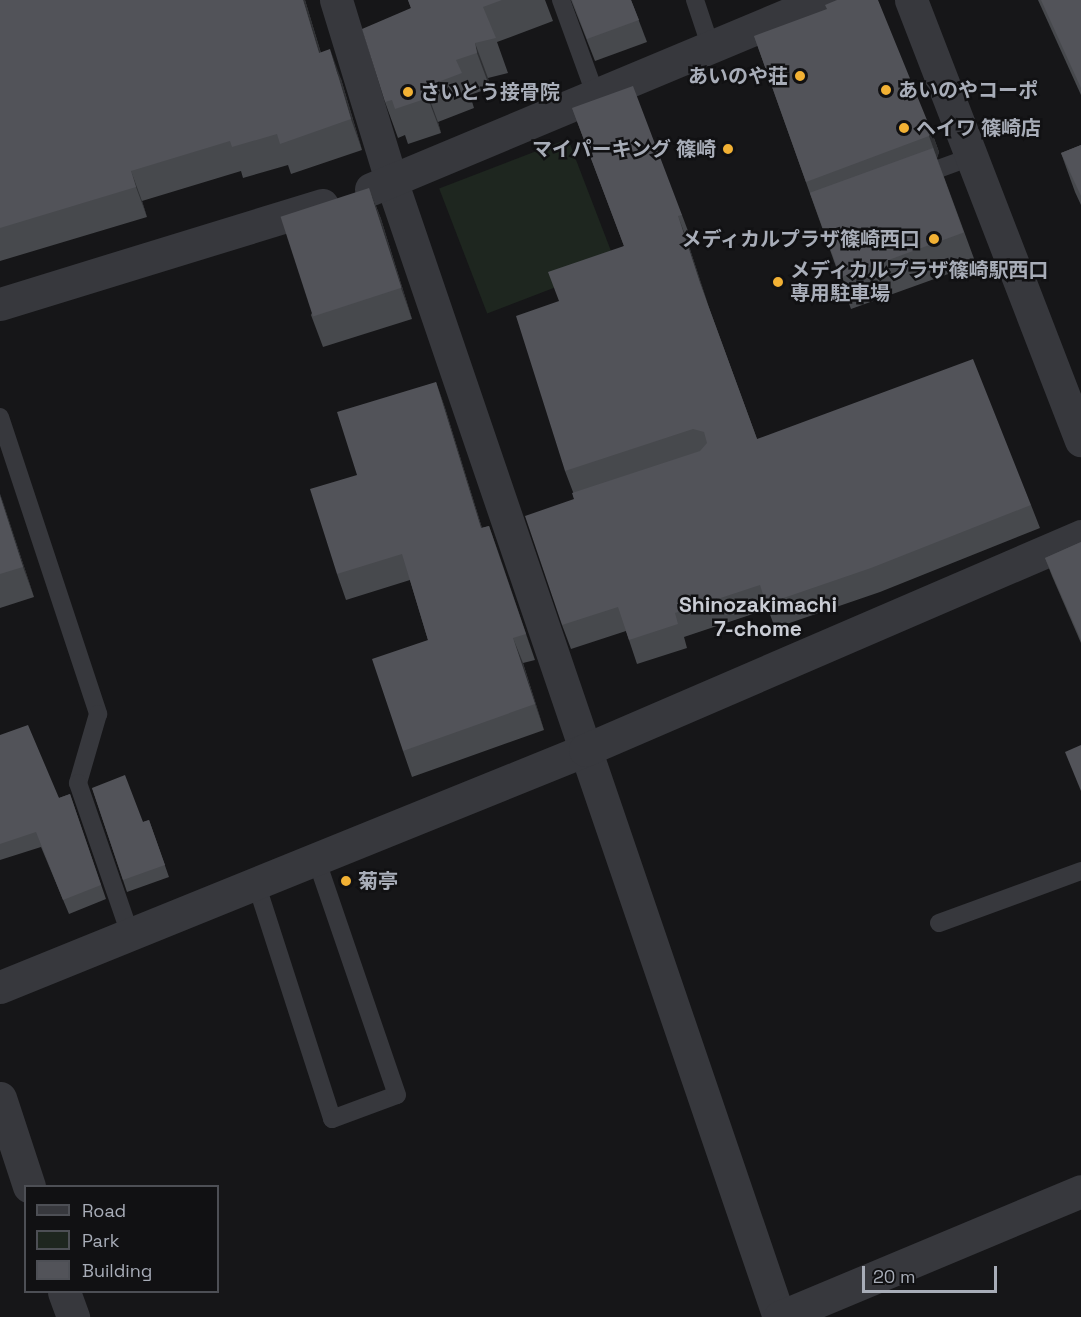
<!DOCTYPE html>
<html>
<head>
<meta charset="utf-8">
<style>
  body { margin:0 }
  #map { position:relative; width:1081px; height:1317px; overflow:hidden; background:#161618; font-family:"Space Grotesk","Noto Sans JP",sans-serif }
  div>[style] { position:absolute }
  .green>* { inset:0; background:#1e261f; transform-origin:0 0 }
  .service>* { height:18px; margin:-9px; padding:0 9px; transform-origin:9px; border-radius:9px; background:#37383d }
  .minor>* { height:33px; margin:-16.5px; padding:0 16.5px; transform-origin:16.5px; border-radius:16.5px; background:#37383d }
  .tertiary>* { height:33px; margin:-16.5px; padding:0 16.5px; transform-origin:16.5px; border-radius:16.5px; background:#37383d }
  .wall>* { inset:0; background:#47494d }
  .shaded-wall>* { inset:0; background:#2f3033 }
  .building>* { inset:0; background:#525359; transform-origin:0 0 }
  .dots>* { width:16px; height:16px; translate:-50% -50%; box-sizing:border-box; border:3px solid #111113; border-radius:50% }
  span { translate:-50% -50%; white-space:nowrap; text-align:center; line-height:1.15; -webkit-text-stroke:5px #111113; paint-order:stroke }
  .poi-label { font-size:20px; color:#a8adb8; font-weight:700 }
  .right { translate:-100% -50%; text-align:right }
  .left { translate:0 -50%; text-align:left }
  .neighbourhood-label { font-size:21px; color:#c9ccd4; font-weight:700 }
  .legend { position:absolute; left:24px; top:1185px; width:195px; height:108px; box-sizing:border-box; background:#111113; border:2px solid #4d4f55; margin:0; padding:8px 10px; list-style:none; font-size:18px; color:#a8adb8 }
  .legend li { display:flex; align-items:center; gap:12px; height:30px }
  .legend b { width:30px; border:2px solid #4d4f55 }
  .scale { position:absolute; left:862px; top:1266px; width:135px; height:27px; box-sizing:border-box; border:3px solid #a8adb8; border-top:0; padding-left:8px; font-size:18px; line-height:21px; white-space:nowrap; color:#a8adb8; -webkit-text-stroke:4px #111113; paint-order:stroke }
</style>
</head>
<body>
<div id="map">
  <div class="green">
    <i style="left:568px;top:139px;width:134px;height:138px;rotate:69deg"></i>
  </div>
  <div class="service">
    <i style="left:561px;top:0;width:102px;rotate:70deg"></i>
    <i style="left:695px;top:0;width:51px;rotate:71.6deg"></i>
    <i style="left:919px;top:176px;width:55px;rotate:-20.1deg"></i>
    <i style="left:0;top:417px;width:313px;rotate:71.7deg"></i>
    <i style="left:98px;top:714px;width:72px;rotate:106.2deg"></i>
    <i style="left:78px;top:783px;width:160px;rotate:71deg"></i>
    <i style="left:256px;top:883px;width:248px;rotate:72.1deg"></i>
    <i style="left:332px;top:1119px;width:69px;rotate:-20.3deg"></i>
    <i style="left:397px;top:1095px;width:250px;rotate:-108.9deg"></i>
    <i style="left:939px;top:923px;width:151px;rotate:-20.1deg"></i>
  </div>
  <div class="minor">
    <i style="left:336px;top:0;width:191px;rotate:73deg"></i>
    <i style="left:392px;top:183px;width:1198px;rotate:71.16deg"></i>
    <i style="left:911px;top:0;width:472px;rotate:68.9deg"></i>
    <i style="left:371px;top:189px;width:490px;rotate:-22.7deg"></i>
    <i style="left:0;top:304px;width:337px;rotate:-17.1deg"></i>
    <i style="left:0;top:987px;width:631px;rotate:-22.05deg"></i>
    <i style="left:585px;top:750px;width:540px;rotate:-23.34deg"></i>
    <i style="left:0;top:1098px;width:93px;rotate:71.8deg"></i>
    <i style="left:64px;top:1292px;width:27px;rotate:70deg"></i>
  </div>
  <div class="tertiary">
    <i style="left:780px;top:1317px;width:326px;rotate:-22.7deg"></i>
  </div>
  <div class="wall">
    <i style="clip-path:polygon(0 0,305px 0,321px 53px,341px 79px,362px 150px,291px 174px,288px 165px,243px 178px,241px 171px,142px 201px,147px 217px,0 261px)"></i>
    <i style="clip-path:polygon(408px 0,545px 0,553px 21px,497px 42px,508px 73px,488px 78px,490px 88px,470px 95px,474px 108px,438px 122px,441px 133px,408px 144px,405px 135px,398px 138px,385px 102px,411px 8px)"></i>
    <i style="clip-path:polygon(571px 0,631px 0,647px 42px,595px 61px)"></i>
    <i style="clip-path:polygon(1038px 0,1081px 0,1081px 95px)"></i>
    <i style="clip-path:polygon(754px 36px,931px 130px,939px 152px,937px 158px,976px 264px,851px 309px)"></i>
    <i style="clip-path:polygon(572px 108px,682px 215px,691px 239px,687px 240px,708px 305px,757px 439px,1031px 505px,1040px 528px,880px 592px,775px 628px,768px 609px,684px 637px,687px 648px,637px 664px,626px 631px,571px 649px,562px 625px,574px 499px,573px 492px,565px 471px,559px 301px,624px 246px)"></i>
    <i style="clip-path:polygon(1081px 145px,1081px 205px,1075px 192px,1061px 153px)"></i>
    <i style="clip-path:polygon(369px 188px,381px 219px,412px 319px,323px 347px,311px 315px)"></i>
    <i style="clip-path:polygon(436px 382px,445px 408px,482px 528px,489px 526px,535px 660px,523px 663px,544px 730px,412px 777px,403px 751px,428px 640px,410px 580px,346px 600px,337px 574px,357px 475px)"></i>
    <i style="clip-path:polygon(0 494px,34px 597px,0 608px)"></i>
    <i style="clip-path:polygon(1081px 542px,1081px 643px,1052px 576px,1045px 558px)"></i>
    <i style="clip-path:polygon(0 735px,59px 798px,70px 794px,106px 899px,69px 914px,41px 847px,0 860px)"></i>
    <i style="clip-path:polygon(92px 788px,143px 822px,149px 820px,169px 877px,127px 892px)"></i>
  </div>
  <div class="shaded-wall">
    <i style="clip-path:polygon(303px 0,305px 0,330px 84px,319px 53px)"></i>
    <i style="clip-path:polygon(475px 43px,488px 78px,490px 88px,477px 53px)"></i>
    <i style="clip-path:polygon(330px 49px,341px 79px,362px 150px,351px 119px)"></i>
    <i style="clip-path:polygon(425px 87px,438px 122px,441px 133px,428px 98px)"></i>
    <i style="clip-path:polygon(931px 130px,939px 152px,937px 158px,929px 136px)"></i>
    <i style="clip-path:polygon(131px 171px,142px 201px,147px 217px,136px 187px)"></i>
    <i style="clip-path:polygon(369px 188px,381px 219px,412px 319px,401px 288px)"></i>
    <i style="clip-path:polygon(678px 216px,687px 240px,709px 307px,700px 283px)"></i>
    <i style="clip-path:polygon(436px 382px,445px 408px,490px 554px,481px 528px)"></i>
    <i style="clip-path:polygon(0 494px,3px 502px,34px 597px,23px 567px,0 496px)"></i>
    <i style="clip-path:polygon(489px 526px,498px 551px,535px 660px,526px 634px)"></i>
    <i style="clip-path:polygon(513px 638px,523px 663px,544px 730px,535px 704px)"></i>
  </div>
  <div class="building">
    <i style="clip-path:polygon(0 0,303px 0,319px 53px,330px 49px,351px 119px,280px 144px,277px 134px,232px 147px,230px 141px,131px 171px,136px 187px,0 228px)"></i>
    <i style="clip-path:polygon(408px 0,502px 0,483px 7px,496px 38px,475px 43px,477px 53px,456px 60px,462px 73px,425px 87px,428px 98px,395px 109px,392px 100px,385px 102px,362px 29px,411px 8px)"></i>
    <i style="clip-path:polygon(572px 0,631px 0,639px 20px,587px 39px)"></i>
    <i style="clip-path:polygon(837px 0,878px 0,931px 130px,929px 136px,806px 182px,754px 36px,827px 9px,825px 5px)"></i>
    <i style="clip-path:polygon(1041px 0,1081px 0,1081px 88px)"></i>
    <i style="clip-path:polygon(633px 86px,682px 215px,678px 216px,700px 283px,757px 439px,973px 359px,1031px 505px,871px 568px,766px 604px,760px 585px,675px 613px,678px 624px,629px 640px,618px 607px,562px 625px,525px 516px,574px 499px,572px 493px,700px 451px,707px 443px,704px 432px,693px 429px,565px 471px,516px 316px,559px 301px,548px 272px,624px 246px,572px 108px)"></i>
    <i style="clip-path:polygon(1081px 145px,1081px 196px,1061px 153px)"></i>
    <i style="left:933px;top:148px;width:90px;height:131px;rotate:70deg"></i>
    <i style="left:369px;top:188px;width:105px;height:93px;rotate:72deg"></i>
    <i style="clip-path:polygon(436px 382px,481px 528px,489px 526px,526px 634px,513px 638px,535px 704px,403px 751px,372px 659px,428px 640px,402px 554px,337px 574px,310px 489px,357px 475px,337px 412px)"></i>
    <i style="clip-path:polygon(0 496px,23px 567px,0 574px)"></i>
    <i style="clip-path:polygon(1081px 542px,1081px 640px,1045px 558px)"></i>
    <i style="clip-path:polygon(28px 725px,59px 798px,70px 794px,101px 885px,63px 900px,36px 832px,0 844px,0 735px)"></i>
    <i style="clip-path:polygon(1081px 745px,1081px 791px,1065px 752px)"></i>
    <i style="clip-path:polygon(125px 775px,143px 822px,149px 820px,165px 865px,123px 880px,92px 788px)"></i>
  </div>
  <div class="dots">
    <i style="left:800px;top:76px;background:#f2b134"></i>
    <i style="left:886px;top:90px;background:#f2b134"></i>
    <i style="left:408px;top:92px;background:#f2b134"></i>
    <i style="left:904px;top:128px;background:#f2b134"></i>
    <i style="left:728px;top:149px;background:#f2b134"></i>
    <i style="left:934px;top:239px;background:#f2b134"></i>
    <i style="left:778px;top:282px;background:#f2b134"></i>
    <i style="left:346px;top:881px;background:#f2b134"></i>
  </div>
  <div class="poi-label">
    <span class="right" style="left:788px;top:76px">あいのや荘</span>
    <span class="left" style="left:898px;top:90px">あいのやコーポ</span>
    <span class="left" style="left:420px;top:92px">さいとう接骨院</span>
    <span class="left" style="left:916px;top:128px">ヘイワ 篠崎店</span>
    <span class="right" style="left:716px;top:149px">マイパーキング 篠崎</span>
    <span class="right" style="left:920px;top:239px">メディカルプラザ篠崎西口</span>
    <span class="left" style="left:790px;top:282px">メディカルプラザ篠崎駅西口<br>専用駐車場</span>
    <span class="left" style="left:358px;top:881px">菊亭</span>
  </div>
  <div class="neighbourhood-label">
    <span style="left:758px;top:617px">Shinozakimachi<br>7-chome</span>
  </div>
  <ul class="legend">
  <li><b style="height:8px;background:#37383d"></b>Road</li>
  <li><b style="height:16px;background:#1e261f"></b>Park</li>
  <li><b style="height:16px;background:#525359"></b>Building</li>
  </ul>
  <div class="scale">20 m</div>
</div>
</body>
</html>
